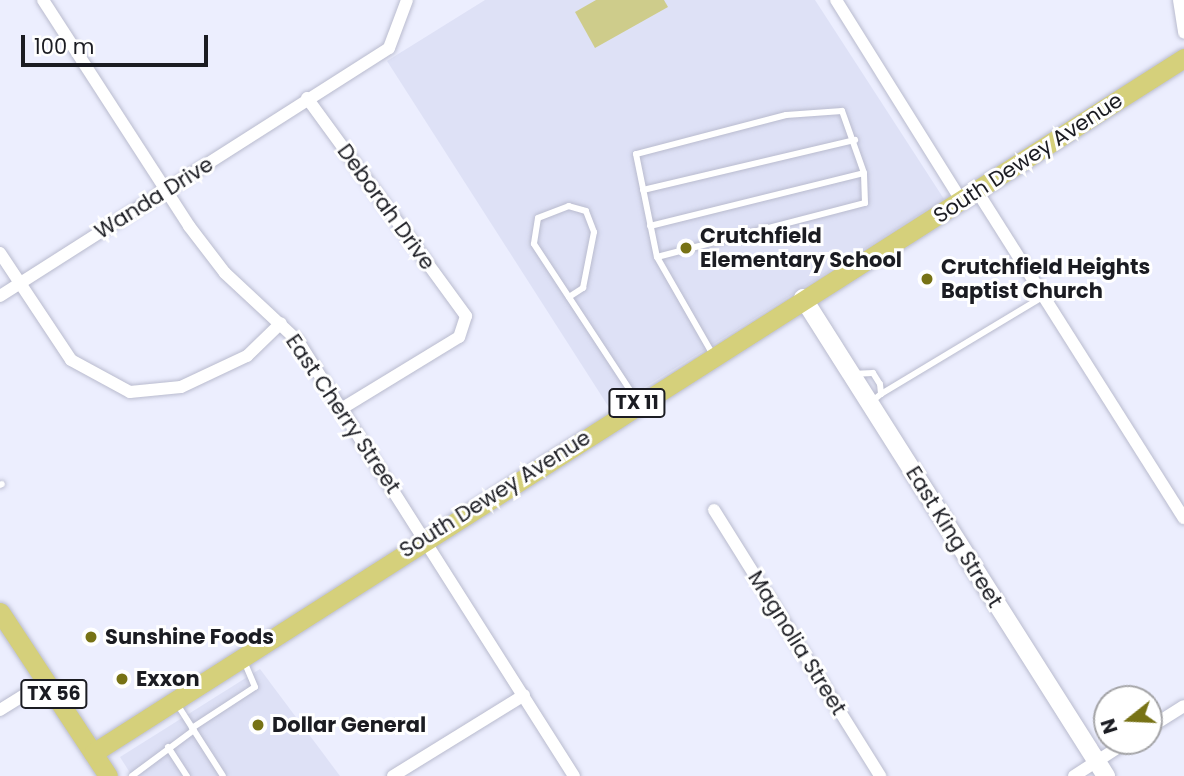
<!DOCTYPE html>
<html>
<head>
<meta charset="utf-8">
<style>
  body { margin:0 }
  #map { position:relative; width:1184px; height:776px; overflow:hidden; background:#eceefe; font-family:Poppins,sans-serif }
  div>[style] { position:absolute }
  .built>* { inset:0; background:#dee1f6 }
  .green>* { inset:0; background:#cecc8b }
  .roads { filter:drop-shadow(0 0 2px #b9bbce) drop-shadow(0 0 2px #b9bbce) }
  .lane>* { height:6px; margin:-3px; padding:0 3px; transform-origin:3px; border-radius:3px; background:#fff }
  .street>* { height:12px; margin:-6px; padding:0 6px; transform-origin:6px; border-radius:6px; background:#fff }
  .secondary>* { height:18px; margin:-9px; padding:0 9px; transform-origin:9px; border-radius:9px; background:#fff }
  .primary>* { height:19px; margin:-9.5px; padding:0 9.5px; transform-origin:9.5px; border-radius:9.5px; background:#d5d07b }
  .dots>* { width:19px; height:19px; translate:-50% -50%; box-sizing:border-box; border:4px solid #fff; border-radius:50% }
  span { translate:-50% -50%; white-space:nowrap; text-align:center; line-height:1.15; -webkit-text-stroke:6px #fff; paint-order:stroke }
  .shield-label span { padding:2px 5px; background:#fff; border:2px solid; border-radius:5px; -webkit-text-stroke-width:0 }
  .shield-label { font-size:19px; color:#1b1c22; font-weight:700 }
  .street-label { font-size:21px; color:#1b1c22 }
  .poi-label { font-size:21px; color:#1b1c22; font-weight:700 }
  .left { translate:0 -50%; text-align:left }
  .north { position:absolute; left:1093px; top:685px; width:70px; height:70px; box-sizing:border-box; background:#fff; border:2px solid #a4a4a7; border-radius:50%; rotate:252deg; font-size:19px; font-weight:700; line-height:28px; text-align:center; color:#1b1c22 }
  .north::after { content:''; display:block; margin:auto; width:24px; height:32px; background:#777215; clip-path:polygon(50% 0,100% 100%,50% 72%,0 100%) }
  .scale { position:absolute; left:21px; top:35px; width:187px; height:32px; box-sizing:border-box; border:4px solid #1b1c22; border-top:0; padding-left:9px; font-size:21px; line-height:24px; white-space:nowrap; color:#1b1c22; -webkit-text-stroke:5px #fff; paint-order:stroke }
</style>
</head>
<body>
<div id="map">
  <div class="built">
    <i style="clip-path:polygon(485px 0,815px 0,944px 199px,610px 409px,387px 61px)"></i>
    <i style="clip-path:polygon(260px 669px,340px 776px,132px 776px,120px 757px)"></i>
  </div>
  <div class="green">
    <i style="clip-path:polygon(596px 0,664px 0,668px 7px,595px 48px,575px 12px)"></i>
  </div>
  <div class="roads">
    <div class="lane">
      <i style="left:643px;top:190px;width:218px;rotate:-13.3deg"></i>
      <i style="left:650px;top:226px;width:220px;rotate:-13.9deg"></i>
      <i style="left:657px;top:257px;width:215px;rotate:-14.6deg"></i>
      <i style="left:865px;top:203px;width:30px;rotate:-92deg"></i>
      <i style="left:864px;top:173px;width:66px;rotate:-109.5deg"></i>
      <i style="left:842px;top:111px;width:56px;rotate:175.9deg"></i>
      <i style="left:786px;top:115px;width:155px;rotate:165.4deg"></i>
      <i style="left:636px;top:154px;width:105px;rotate:78.5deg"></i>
      <i style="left:657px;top:257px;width:111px;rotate:60.2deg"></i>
      <i style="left:569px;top:297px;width:17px;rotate:-33deg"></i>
      <i style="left:583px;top:288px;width:57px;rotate:-78.9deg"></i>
      <i style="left:594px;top:232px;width:22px;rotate:-111deg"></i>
      <i style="left:586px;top:211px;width:18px;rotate:-164deg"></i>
      <i style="left:569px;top:206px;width:33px;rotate:159deg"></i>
      <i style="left:538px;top:218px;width:26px;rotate:99deg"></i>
      <i style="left:534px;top:244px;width:188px;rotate:56.7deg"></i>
      <i style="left:852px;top:374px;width:21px;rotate:-3deg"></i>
      <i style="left:873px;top:373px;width:13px;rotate:58deg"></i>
      <i style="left:880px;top:384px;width:10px;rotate:84deg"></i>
      <i style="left:881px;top:394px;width:13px;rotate:141deg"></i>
      <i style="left:881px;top:394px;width:190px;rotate:-31deg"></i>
      <i style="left:0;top:485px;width:2px;rotate:-27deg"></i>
      <i style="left:177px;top:704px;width:85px;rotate:57.4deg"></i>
      <i style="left:192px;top:728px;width:75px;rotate:-33.1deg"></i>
      <i style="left:255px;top:687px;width:30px;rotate:-113deg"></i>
      <i style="left:168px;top:747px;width:35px;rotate:57deg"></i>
      <i style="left:132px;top:776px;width:77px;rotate:-36.6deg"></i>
    </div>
    <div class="street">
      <i style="left:43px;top:0;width:269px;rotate:57.1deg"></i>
      <i style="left:189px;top:226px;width:59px;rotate:52.5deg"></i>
      <i style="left:225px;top:273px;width:100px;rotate:43deg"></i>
      <i style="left:298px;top:341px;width:515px;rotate:57.61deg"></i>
      <i style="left:836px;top:0;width:238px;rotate:58deg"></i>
      <i style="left:1179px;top:0;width:33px;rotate:81deg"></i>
      <i style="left:307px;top:98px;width:270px;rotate:53.9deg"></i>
      <i style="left:466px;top:316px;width:22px;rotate:108deg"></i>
      <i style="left:459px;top:337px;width:138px;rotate:148.6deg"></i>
      <i style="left:977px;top:191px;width:387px;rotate:57.7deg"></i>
      <i style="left:0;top:253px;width:128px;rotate:56.4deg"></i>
      <i style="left:71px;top:360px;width:67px;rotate:28.5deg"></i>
      <i style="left:130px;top:392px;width:51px;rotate:-5.6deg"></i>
      <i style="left:181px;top:387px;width:73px;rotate:-25.2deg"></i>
      <i style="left:247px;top:356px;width:47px;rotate:-44.1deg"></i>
      <i style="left:0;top:296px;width:461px;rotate:-32.5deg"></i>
      <i style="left:389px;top:48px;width:51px;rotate:-69.4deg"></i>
      <i style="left:714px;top:510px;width:314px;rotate:58deg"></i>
      <i style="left:0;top:710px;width:53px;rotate:-31.9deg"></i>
      <i style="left:1149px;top:728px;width:41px;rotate:-32.2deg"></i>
      <i style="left:393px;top:776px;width:154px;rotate:-31.7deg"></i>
      <i style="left:1074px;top:776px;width:64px;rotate:-32.9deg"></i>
    </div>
    <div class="secondary">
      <i style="left:803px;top:298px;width:566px;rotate:57.63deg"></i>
    </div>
    <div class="primary">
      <i style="left:0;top:612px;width:196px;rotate:56.6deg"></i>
      <i style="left:93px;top:753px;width:1294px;rotate:-32.5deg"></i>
    </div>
  </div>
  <div class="dots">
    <i style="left:686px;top:248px;background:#777215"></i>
    <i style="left:927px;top:279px;background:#777215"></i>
    <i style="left:91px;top:637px;background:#777215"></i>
    <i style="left:122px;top:679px;background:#777215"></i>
    <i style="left:258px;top:725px;background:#777215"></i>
  </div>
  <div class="shield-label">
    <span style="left:637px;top:403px">TX 11</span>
    <span style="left:54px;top:694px">TX 56</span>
  </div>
  <div class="street-label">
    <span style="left:1028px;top:158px;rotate:-33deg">South Dewey Avenue</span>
    <span style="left:154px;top:198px;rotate:-32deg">Wanda Drive</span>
    <span style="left:386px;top:207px;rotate:54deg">Deborah Drive</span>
    <span style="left:343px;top:414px;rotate:56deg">East Cherry Street</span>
    <span style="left:495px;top:494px;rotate:-32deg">South Dewey Avenue</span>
    <span style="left:954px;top:537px;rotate:58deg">East King Street</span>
    <span style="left:797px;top:643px;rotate:58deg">Magnolia Street</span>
  </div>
  <div class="poi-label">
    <span class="left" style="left:700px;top:248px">Crutchfield<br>Elementary School</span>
    <span class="left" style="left:941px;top:279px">Crutchfield Heights<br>Baptist Church</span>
    <span class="left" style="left:105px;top:637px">Sunshine Foods</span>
    <span class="left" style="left:136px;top:679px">Exxon</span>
    <span class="left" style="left:272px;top:725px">Dollar General</span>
  </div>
  <div class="north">N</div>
  <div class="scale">100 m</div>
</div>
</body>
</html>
